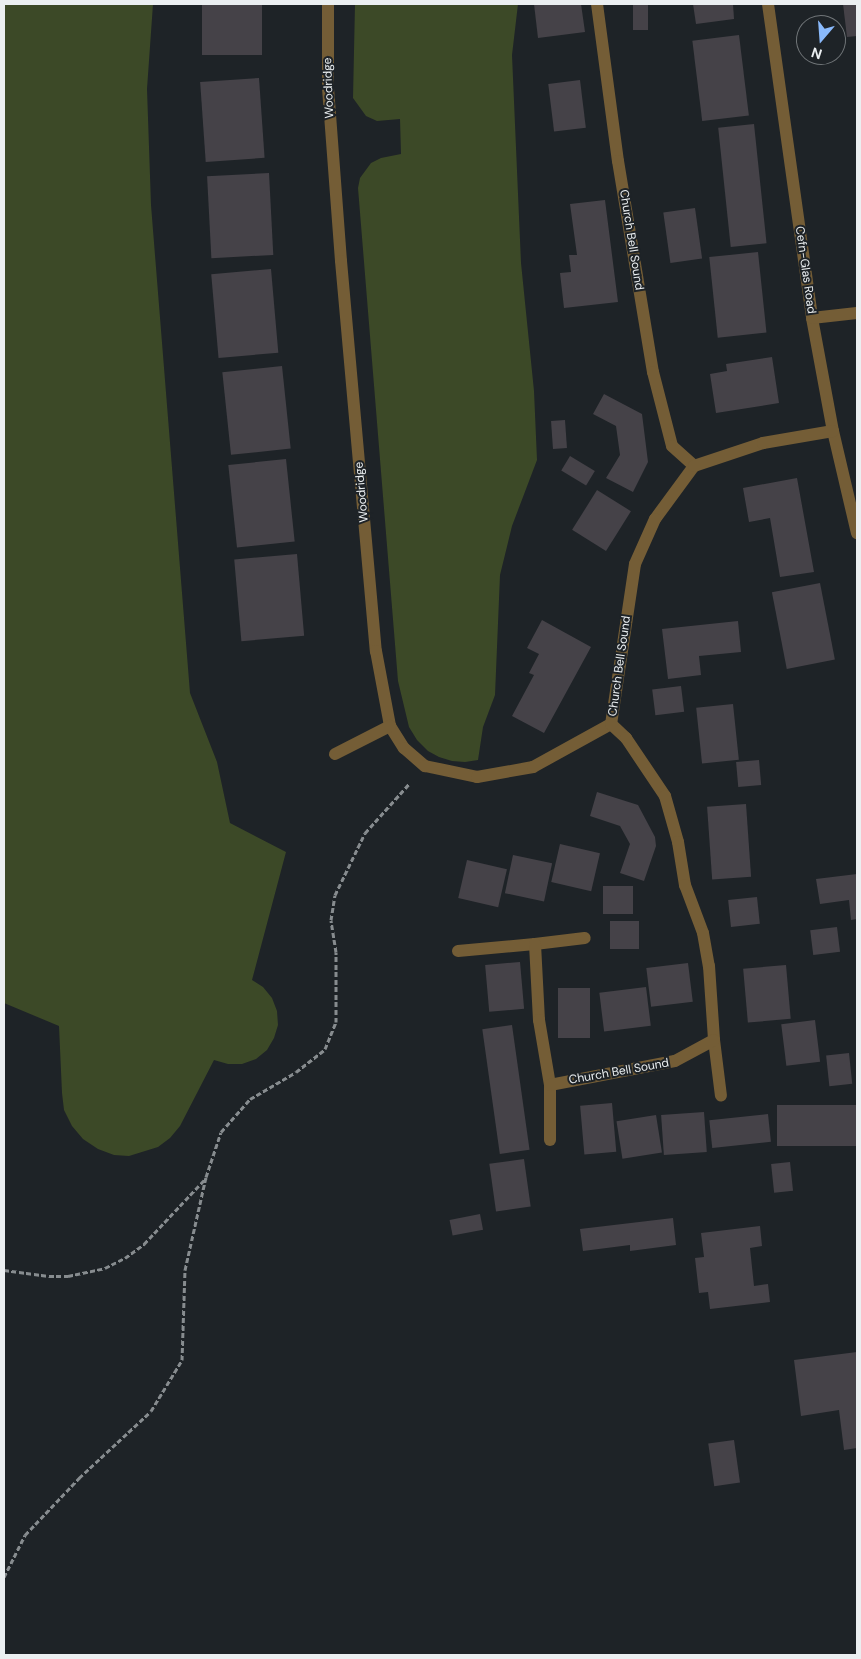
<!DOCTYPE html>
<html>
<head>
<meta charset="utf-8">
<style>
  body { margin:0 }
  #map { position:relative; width:861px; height:1659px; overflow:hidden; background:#1e2327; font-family:"DM Sans",sans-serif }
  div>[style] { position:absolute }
  .green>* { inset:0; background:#3c4927 }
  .building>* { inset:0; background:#454248; transform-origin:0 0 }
  .path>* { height:3px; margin-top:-1.5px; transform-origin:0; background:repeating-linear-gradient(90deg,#878c8f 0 5px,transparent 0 7.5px) }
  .street>* { height:12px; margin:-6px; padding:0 6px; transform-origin:6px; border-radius:6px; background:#745d36 }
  span { translate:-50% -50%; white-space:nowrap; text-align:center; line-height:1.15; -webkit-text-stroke:4px #1e2327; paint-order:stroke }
  .street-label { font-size:12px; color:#ebeff1 }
  .frame { position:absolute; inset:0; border:5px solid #ebeff1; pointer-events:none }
  .north { position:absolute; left:796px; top:15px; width:50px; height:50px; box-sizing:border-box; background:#1e2327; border:1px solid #707578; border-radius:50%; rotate:198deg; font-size:14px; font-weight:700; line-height:20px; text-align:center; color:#ebeff1 }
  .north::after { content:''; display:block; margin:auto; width:18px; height:22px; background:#8abafc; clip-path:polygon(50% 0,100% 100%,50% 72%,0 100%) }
</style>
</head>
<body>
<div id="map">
  <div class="green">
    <i style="clip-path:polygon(4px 4px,153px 4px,147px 89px,151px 205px,190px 693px,217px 762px,230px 823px,286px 852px,252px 980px,263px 987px,272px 998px,277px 1011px,278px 1025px,274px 1038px,267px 1050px,256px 1059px,242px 1064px,228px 1064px,214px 1060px,180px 1126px,170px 1138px,158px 1147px,129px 1156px,114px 1155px,98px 1149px,83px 1139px,72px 1126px,64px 1110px,62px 1093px,59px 1026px,4px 1003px)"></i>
    <i style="clip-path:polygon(355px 4px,518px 4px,512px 55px,521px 263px,534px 391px,537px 460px,512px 526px,500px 575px,495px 695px,483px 727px,478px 760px,465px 762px,452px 761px,439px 757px,428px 751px,417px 740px,409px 727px,398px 681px,358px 188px,360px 178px,371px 163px,381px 158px,401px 154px,400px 119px,377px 121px,366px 116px,353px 98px)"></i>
  </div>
  <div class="building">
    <i style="left:202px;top:4px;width:60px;height:51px"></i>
    <i style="clip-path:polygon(534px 4px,581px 4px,585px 32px,538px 38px)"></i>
    <i style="left:633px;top:4px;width:15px;height:26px"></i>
    <i style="clip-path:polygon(693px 4px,733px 4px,734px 19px,696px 24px)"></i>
    <i style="clip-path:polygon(843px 4px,857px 4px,857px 36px,847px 37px)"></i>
    <i style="left:739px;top:35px;width:81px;height:47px;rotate:83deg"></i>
    <i style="left:259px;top:78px;width:80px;height:59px;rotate:86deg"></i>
    <i style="left:580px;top:80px;width:48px;height:32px;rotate:83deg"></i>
    <i style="left:754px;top:124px;width:120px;height:36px;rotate:84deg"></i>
    <i style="left:269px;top:173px;width:82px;height:62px;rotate:87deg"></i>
    <i style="clip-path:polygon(605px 200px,618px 302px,564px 308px,560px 273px,571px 272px,569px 255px,577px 255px,570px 204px)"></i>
    <i style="left:695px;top:208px;width:51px;height:32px;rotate:82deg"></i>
    <i style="left:758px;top:252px;width:81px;height:49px;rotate:84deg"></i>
    <i style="left:271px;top:269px;width:84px;height:60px;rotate:85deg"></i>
    <i style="clip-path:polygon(772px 357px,779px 403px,716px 413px,710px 374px,727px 371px,726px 364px)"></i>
    <i style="left:282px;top:366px;width:83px;height:60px;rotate:84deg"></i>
    <i style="clip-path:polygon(604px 394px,642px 414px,648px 462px,633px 492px,606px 478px,620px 455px,616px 426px,593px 414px)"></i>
    <i style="left:565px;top:420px;width:28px;height:14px;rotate:86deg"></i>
    <i style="left:570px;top:456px;width:29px;height:17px;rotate:31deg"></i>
    <i style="left:286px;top:459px;width:83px;height:58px;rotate:84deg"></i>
    <i style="clip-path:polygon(797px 478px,814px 572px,780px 577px,770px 518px,749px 522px,743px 488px)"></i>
    <i style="left:597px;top:490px;width:40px;height:47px;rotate:32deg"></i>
    <i style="left:297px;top:554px;width:82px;height:63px;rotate:85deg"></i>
    <i style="left:820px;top:583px;width:78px;height:49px;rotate:79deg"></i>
    <i style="clip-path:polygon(542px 620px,591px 647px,544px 733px,512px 716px,534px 675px,529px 673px,539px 654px,527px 648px)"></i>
    <i style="clip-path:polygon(738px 621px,741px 652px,699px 656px,701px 675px,668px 679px,662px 629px)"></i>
    <i style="left:681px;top:686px;width:26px;height:29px;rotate:83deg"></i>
    <i style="left:733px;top:704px;width:56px;height:37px;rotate:84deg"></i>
    <i style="left:759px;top:760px;width:25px;height:23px;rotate:85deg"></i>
    <i style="clip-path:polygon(597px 792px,638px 805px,655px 837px,656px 846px,644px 881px,620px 873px,630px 844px,620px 826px,590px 816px)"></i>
    <i style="left:746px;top:804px;width:73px;height:39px;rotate:86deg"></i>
    <i style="left:560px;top:844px;width:41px;height:39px;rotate:13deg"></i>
    <i style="left:513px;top:855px;width:40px;height:39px;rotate:12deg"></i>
    <i style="left:467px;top:860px;width:41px;height:39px;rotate:13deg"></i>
    <i style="clip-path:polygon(857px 874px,857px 919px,851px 920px,849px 900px,820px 904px,816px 879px)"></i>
    <i style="left:633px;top:886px;width:28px;height:30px;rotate:90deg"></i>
    <i style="left:757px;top:897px;width:27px;height:29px;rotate:84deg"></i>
    <i style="left:610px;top:921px;width:29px;height:28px"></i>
    <i style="left:837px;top:927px;width:25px;height:27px;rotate:83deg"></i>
    <i style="left:520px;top:962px;width:47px;height:35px;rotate:85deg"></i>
    <i style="left:688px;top:963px;width:39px;height:42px;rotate:83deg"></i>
    <i style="left:786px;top:965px;width:54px;height:43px;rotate:85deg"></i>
    <i style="left:646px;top:987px;width:39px;height:47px;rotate:83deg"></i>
    <i style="left:558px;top:988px;width:32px;height:50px"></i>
    <i style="left:815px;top:1020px;width:42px;height:34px;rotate:83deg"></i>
    <i style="left:512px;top:1025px;width:126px;height:30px;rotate:82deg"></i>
    <i style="left:849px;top:1053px;width:31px;height:23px;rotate:84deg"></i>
    <i style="left:612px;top:1103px;width:49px;height:32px;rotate:85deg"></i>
    <i style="left:857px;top:1105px;width:41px;height:80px;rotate:90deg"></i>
    <i style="left:704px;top:1112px;width:40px;height:43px;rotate:86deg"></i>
    <i style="left:768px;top:1114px;width:28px;height:59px;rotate:84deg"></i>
    <i style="left:656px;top:1115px;width:38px;height:40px;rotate:81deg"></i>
    <i style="left:524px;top:1159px;width:48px;height:35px;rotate:82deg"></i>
    <i style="left:790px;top:1162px;width:29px;height:19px;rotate:84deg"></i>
    <i style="left:480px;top:1214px;width:16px;height:31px;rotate:79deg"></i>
    <i style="clip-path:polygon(673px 1218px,676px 1245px,630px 1251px,630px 1245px,583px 1251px,580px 1229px)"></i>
    <i style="clip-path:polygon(760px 1226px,762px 1246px,750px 1248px,754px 1286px,768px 1284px,770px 1302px,710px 1309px,708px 1292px,699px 1293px,695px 1258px,704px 1257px,701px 1233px)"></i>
    <i style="clip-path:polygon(857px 1352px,857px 1448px,844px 1450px,839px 1410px,801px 1416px,794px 1360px)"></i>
    <i style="left:734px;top:1440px;width:43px;height:26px;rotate:82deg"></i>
  </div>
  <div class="path">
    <i style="left:4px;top:1270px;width:45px;rotate:7.6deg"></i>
    <i style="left:49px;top:1276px;width:19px"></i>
    <i style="left:68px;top:1276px;width:38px;rotate:-12deg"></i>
    <i style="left:105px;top:1268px;width:22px;rotate:-27deg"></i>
    <i style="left:125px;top:1258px;width:24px;rotate:-36deg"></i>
    <i style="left:144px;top:1244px;width:91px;rotate:-46.8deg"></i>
    <i style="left:4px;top:1577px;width:47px;rotate:-63.4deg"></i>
    <i style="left:25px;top:1535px;width:79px;rotate:-46.5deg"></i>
    <i style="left:79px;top:1478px;width:98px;rotate:-42.9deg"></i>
    <i style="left:151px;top:1411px;width:60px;rotate:-58.7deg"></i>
    <i style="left:182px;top:1360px;width:90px;rotate:-88.1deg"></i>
    <i style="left:185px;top:1270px;width:95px;rotate:-77.3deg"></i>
    <i style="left:206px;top:1177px;width:47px;rotate:-71.6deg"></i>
    <i style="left:221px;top:1132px;width:44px;rotate:-48.7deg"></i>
    <i style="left:250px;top:1099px;width:53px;rotate:-30.4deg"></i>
    <i style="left:296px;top:1072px;width:37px;rotate:-38deg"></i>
    <i style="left:325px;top:1049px;width:29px;rotate:-68deg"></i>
    <i style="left:336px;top:1022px;width:70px;rotate:-90deg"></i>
    <i style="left:336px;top:952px;width:32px;rotate:-99deg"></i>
    <i style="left:331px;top:920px;width:25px;rotate:-81deg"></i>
    <i style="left:335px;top:895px;width:69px;rotate:-64.2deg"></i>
    <i style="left:365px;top:833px;width:66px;rotate:-48.1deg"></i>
  </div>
  <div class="street">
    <i style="left:328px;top:4px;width:84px;rotate:90deg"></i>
    <i style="left:328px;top:88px;width:173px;rotate:85.7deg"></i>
    <i style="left:341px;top:261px;width:392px;rotate:84.9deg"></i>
    <i style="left:376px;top:651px;width:76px;rotate:79.4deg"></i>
    <i style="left:390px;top:726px;width:26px;rotate:58deg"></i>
    <i style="left:404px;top:748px;width:28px;rotate:41deg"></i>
    <i style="left:425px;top:766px;width:53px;rotate:11.9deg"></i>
    <i style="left:477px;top:777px;width:57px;rotate:-10.1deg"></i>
    <i style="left:533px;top:767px;width:89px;rotate:-28.9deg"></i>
    <i style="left:597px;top:4px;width:158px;rotate:82.4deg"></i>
    <i style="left:618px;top:161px;width:214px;rotate:80.6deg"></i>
    <i style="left:653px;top:372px;width:76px;rotate:75.6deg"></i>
    <i style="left:672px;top:446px;width:30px;rotate:42deg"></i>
    <i style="left:694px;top:466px;width:66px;rotate:126.3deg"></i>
    <i style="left:655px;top:519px;width:49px;rotate:114deg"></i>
    <i style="left:635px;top:564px;width:162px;rotate:98.5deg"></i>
    <i style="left:611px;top:724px;width:21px;rotate:43deg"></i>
    <i style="left:626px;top:738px;width:70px;rotate:56.1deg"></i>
    <i style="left:665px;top:796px;width:48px;rotate:74.2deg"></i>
    <i style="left:678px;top:842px;width:44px;rotate:80.8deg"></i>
    <i style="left:685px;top:885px;width:51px;rotate:69.4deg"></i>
    <i style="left:703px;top:933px;width:34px;rotate:80deg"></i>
    <i style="left:709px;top:966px;width:74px;rotate:86.1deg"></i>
    <i style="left:714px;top:1040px;width:56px;rotate:82.9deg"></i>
    <i style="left:768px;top:4px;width:317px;rotate:82deg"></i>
    <i style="left:812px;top:318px;width:115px;rotate:79.5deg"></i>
    <i style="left:833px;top:431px;width:105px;rotate:76.8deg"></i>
    <i style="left:812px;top:318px;width:45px;rotate:-6.3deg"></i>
    <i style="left:694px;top:466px;width:73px;rotate:-18.4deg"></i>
    <i style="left:763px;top:443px;width:71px;rotate:-9.7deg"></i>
    <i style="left:335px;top:754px;width:62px;rotate:-27deg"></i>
    <i style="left:535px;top:944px;width:50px;rotate:-6.8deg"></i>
    <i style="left:458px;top:951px;width:77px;rotate:-5.2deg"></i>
    <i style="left:535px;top:944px;width:76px;rotate:87deg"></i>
    <i style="left:539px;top:1020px;width:66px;rotate:80.4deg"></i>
    <i style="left:550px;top:1085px;width:55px;rotate:90deg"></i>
    <i style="left:550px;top:1085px;width:127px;rotate:-10.9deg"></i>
    <i style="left:675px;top:1061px;width:44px;rotate:-28.3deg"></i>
  </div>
  <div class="street-label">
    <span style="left:329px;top:88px;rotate:-92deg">Woodridge</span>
    <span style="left:631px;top:240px;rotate:81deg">Church Bell Sound</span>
    <span style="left:805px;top:270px;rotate:82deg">Cefn-Glas Road</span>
    <span style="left:362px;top:492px;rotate:-95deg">Woodridge</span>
    <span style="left:620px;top:666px;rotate:-82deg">Church Bell Sound</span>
    <span style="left:619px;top:1072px;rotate:-10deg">Church Bell Sound</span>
  </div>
  <div class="frame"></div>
  <div class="north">N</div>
</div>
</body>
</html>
